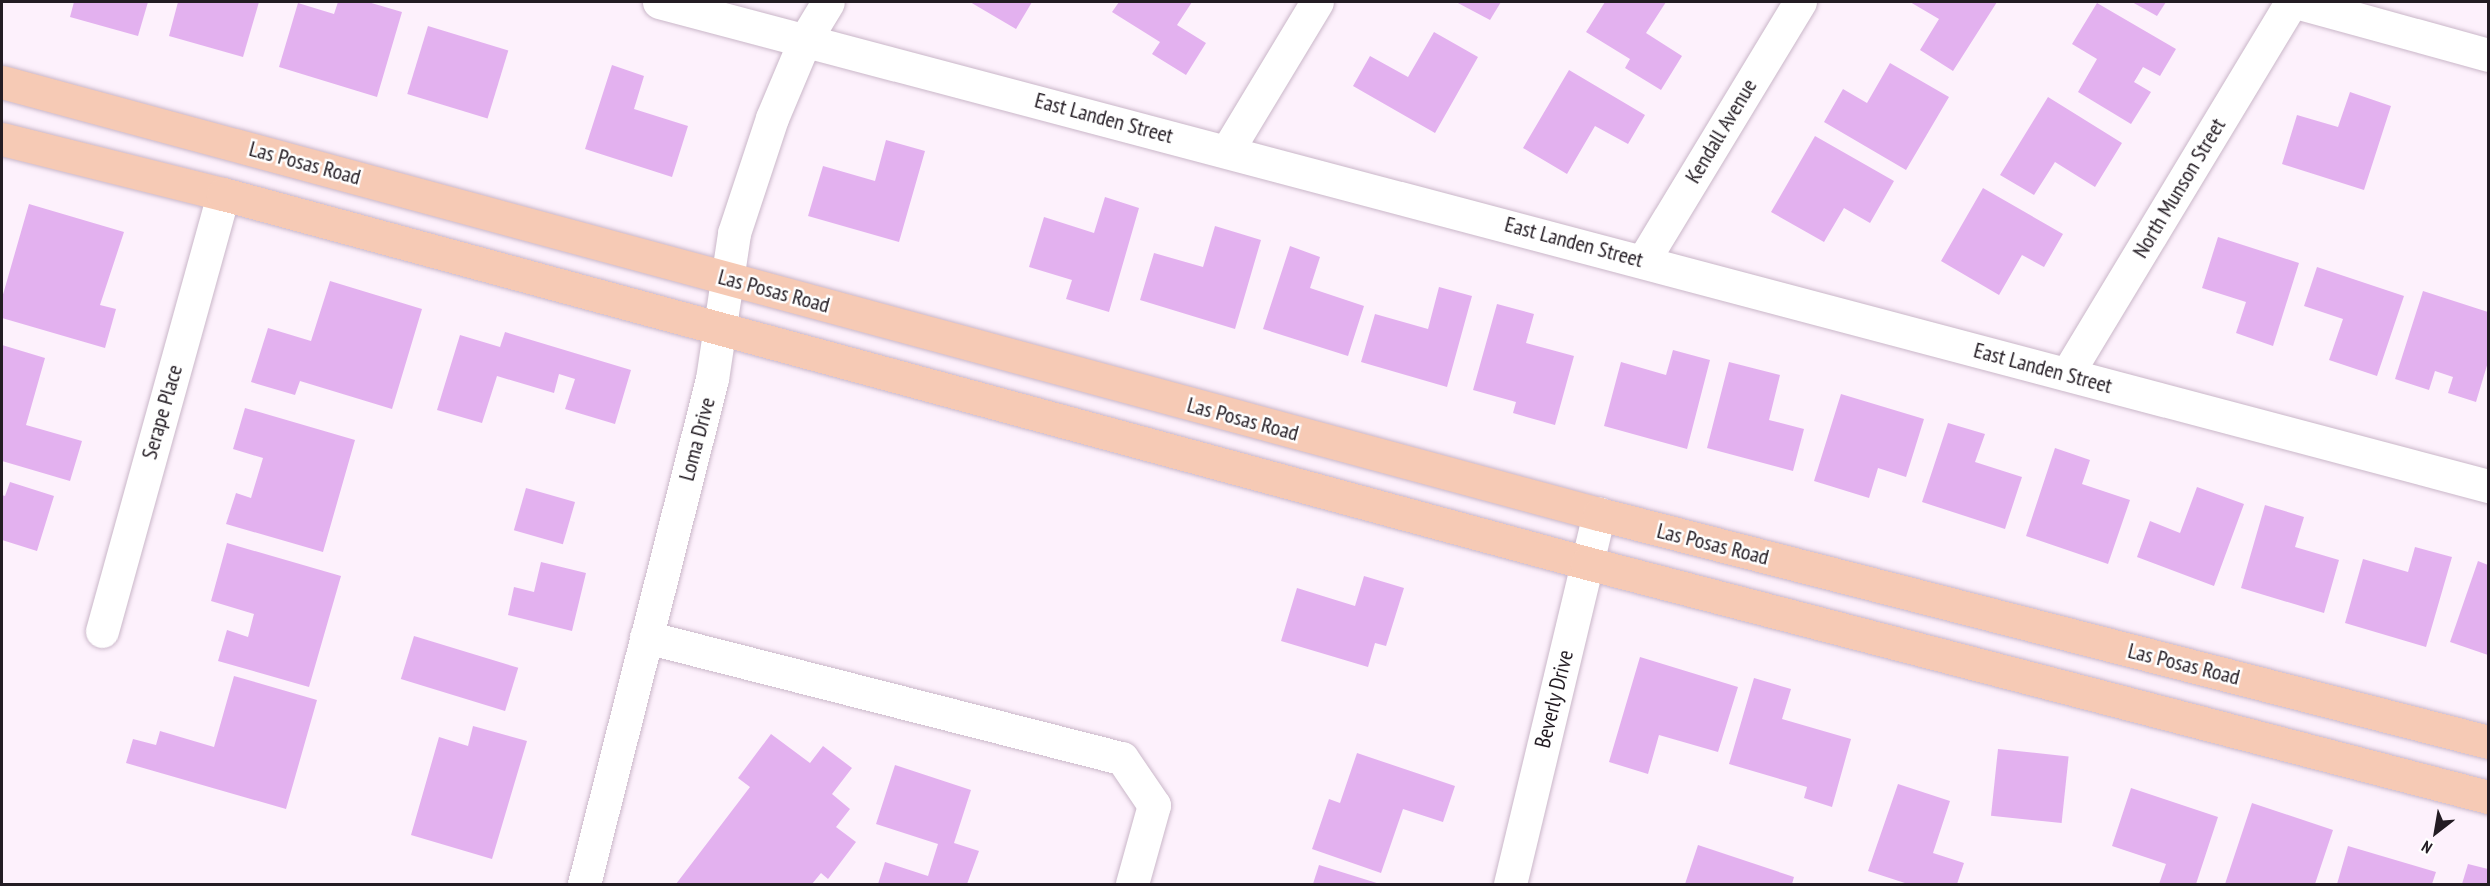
<!DOCTYPE html>
<html>
<head>
<meta charset="utf-8">
<style>
  body { margin:0 }
  #map { position:relative; width:2490px; height:886px; overflow:hidden; background:#fdf1fc; font-family:"PT Sans Narrow",sans-serif }
  div>[style] { position:absolute }
  .building>* { inset:0; background:#e3b1ef; transform-origin:0 0 }
  .roads { filter:drop-shadow(0 0 2px #cab7c9) drop-shadow(0 0 2px #cab7c9) }
  .minor>* { height:33px; margin:-16.5px; padding:0 16.5px; transform-origin:16.5px; border-radius:16.5px; background:#fff }
  .major>* { height:33px; margin:-16.5px; padding:0 16.5px; transform-origin:16.5px; border-radius:16.5px; background:#f6cab5 }
  span { translate:-50% -50%; white-space:nowrap; text-align:center; line-height:1.15; -webkit-text-stroke:5px #fff; paint-order:stroke }
  .street-label { font-size:22px; color:#231c23 }
  .frame { position:absolute; inset:0; border:3px solid #231c23; pointer-events:none }
  .north { position:absolute; left:2406px; top:802px; width:60px; height:60px; -webkit-text-stroke:4px #fff; paint-order:stroke; rotate:211deg; font-size:16px; font-weight:700; line-height:24px; text-align:center; color:#231c23 }
  .north::after { content:''; display:block; margin:auto; width:21px; height:27px; background:#231c23; clip-path:polygon(50% 0,100% 100%,50% 72%,0 100%) }
</style>
</head>
<body>
<div id="map">
  <div class="building">
    <i style="clip-path:polygon(74px 2px,148px 2px,138px 36px,70px 17px)"></i>
    <i style="clip-path:polygon(178px 2px,259px 2px,243px 57px,169px 36px)"></i>
    <i style="clip-path:polygon(338px 2px,368px 2px,402px 12px,377px 97px,279px 67px,298px 3px,334px 14px)"></i>
    <i style="clip-path:polygon(970px 2px,1032px 2px,1016px 29px)"></i>
    <i style="clip-path:polygon(1119px 2px,1192px 2px,1177px 25px,1206px 43px,1186px 75px,1152px 54px,1160px 42px,1112px 12px)"></i>
    <i style="clip-path:polygon(1456px 2px,1501px 2px,1490px 20px)"></i>
    <i style="clip-path:polygon(1605px 2px,1666px 2px,1646px 33px,1682px 56px,1661px 90px,1625px 68px,1630px 59px,1586px 32px)"></i>
    <i style="clip-path:polygon(1910px 2px,1997px 2px,1953px 71px,1920px 50px,1939px 19px)"></i>
    <i style="clip-path:polygon(2132px 2px,2166px 2px,2157px 16px)"></i>
    <i style="clip-path:polygon(2097px 3px,2176px 49px,2160px 76px,2143px 67px,2134px 82px,2151px 92px,2131px 124px,2078px 92px,2097px 59px,2072px 44px)"></i>
    <i style="left:428px;top:26px;width:84px;height:71px;rotate:17deg"></i>
    <i style="clip-path:polygon(1434px 32px,1478px 57px,1435px 133px,1353px 86px,1370px 56px,1408px 77px)"></i>
    <i style="clip-path:polygon(1890px 63px,1949px 97px,1906px 170px,1824px 122px,1843px 89px,1867px 103px)"></i>
    <i style="clip-path:polygon(612px 65px,644px 76px,634px 109px,688px 126px,672px 177px,585px 149px)"></i>
    <i style="clip-path:polygon(1569px 70px,1645px 115px,1628px 144px,1595px 126px,1567px 174px,1523px 148px)"></i>
    <i style="clip-path:polygon(2350px 92px,2391px 106px,2364px 190px,2282px 164px,2297px 115px,2338px 127px)"></i>
    <i style="clip-path:polygon(2048px 97px,2122px 143px,2095px 187px,2055px 162px,2034px 195px,2000px 175px)"></i>
    <i style="clip-path:polygon(1815px 136px,1894px 181px,1870px 223px,1844px 208px,1824px 242px,1771px 212px)"></i>
    <i style="clip-path:polygon(886px 140px,925px 151px,899px 242px,808px 216px,823px 166px,875px 181px)"></i>
    <i style="clip-path:polygon(1983px 188px,2063px 234px,2044px 267px,2022px 255px,1999px 295px,1941px 261px)"></i>
    <i style="clip-path:polygon(1105px 197px,1139px 208px,1109px 312px,1066px 299px,1072px 280px,1029px 267px,1044px 217px,1094px 233px)"></i>
    <i style="clip-path:polygon(29px 204px,124px 232px,100px 305px,116px 309px,105px 348px,2px 318px,2px 298px)"></i>
    <i style="clip-path:polygon(1215px 226px,1261px 240px,1235px 329px,1140px 300px,1154px 253px,1203px 267px)"></i>
    <i style="clip-path:polygon(2218px 237px,2299px 263px,2273px 346px,2236px 333px,2246px 302px,2202px 288px)"></i>
    <i style="clip-path:polygon(1290px 246px,1320px 257px,1310px 288px,1364px 306px,1348px 356px,1263px 329px)"></i>
    <i style="clip-path:polygon(2317px 267px,2404px 296px,2377px 376px,2329px 360px,2343px 319px,2304px 306px)"></i>
    <i style="clip-path:polygon(330px 281px,422px 309px,392px 409px,300px 381px,295px 395px,251px 382px,268px 328px,311px 341px)"></i>
    <i style="clip-path:polygon(1439px 287px,1472px 296px,1447px 387px,1361px 362px,1375px 314px,1428px 329px)"></i>
    <i style="clip-path:polygon(2423px 291px,2488px 312px,2488px 362px,2476px 402px,2448px 393px,2453px 377px,2435px 371px,2429px 390px,2395px 379px)"></i>
    <i style="clip-path:polygon(1497px 304px,1534px 314px,1526px 343px,1574px 356px,1555px 425px,1513px 413px,1516px 402px,1473px 390px)"></i>
    <i style="clip-path:polygon(505px 332px,631px 370px,615px 424px,565px 409px,575px 379px,559px 374px,554px 393px,497px 376px,482px 423px,437px 410px,460px 335px,500px 347px)"></i>
    <i style="clip-path:polygon(2px 345px,45px 358px,26px 425px,82px 441px,70px 481px,2px 461px)"></i>
    <i style="clip-path:polygon(1673px 350px,1710px 360px,1687px 449px,1604px 426px,1621px 362px,1666px 375px)"></i>
    <i style="clip-path:polygon(1729px 362px,1780px 375px,1769px 420px,1804px 429px,1793px 471px,1707px 448px)"></i>
    <i style="clip-path:polygon(1841px 394px,1924px 419px,1906px 477px,1878px 468px,1869px 498px,1814px 481px)"></i>
    <i style="clip-path:polygon(245px 408px,355px 440px,323px 552px,226px 524px,236px 493px,251px 498px,263px 458px,233px 449px)"></i>
    <i style="clip-path:polygon(1948px 423px,1985px 434px,1975px 462px,2022px 477px,2005px 529px,1922px 502px)"></i>
    <i style="clip-path:polygon(2055px 448px,2090px 460px,2082px 484px,2130px 500px,2108px 564px,2026px 536px)"></i>
    <i style="clip-path:polygon(10px 482px,54px 496px,37px 551px,2px 540px,2px 495px,5px 496px)"></i>
    <i style="clip-path:polygon(2197px 487px,2244px 504px,2214px 586px,2137px 557px,2150px 521px,2180px 533px)"></i>
    <i style="left:526px;top:488px;width:51px;height:44px;rotate:16deg"></i>
    <i style="clip-path:polygon(2265px 505px,2304px 517px,2295px 547px,2339px 560px,2324px 613px,2241px 588px)"></i>
    <i style="clip-path:polygon(227px 543px,341px 576px,309px 687px,218px 661px,227px 630px,248px 637px,254px 614px,211px 601px)"></i>
    <i style="clip-path:polygon(2415px 547px,2452px 557px,2426px 647px,2345px 623px,2363px 559px,2408px 572px)"></i>
    <i style="clip-path:polygon(2478px 561px,2488px 565px,2488px 655px,2450px 642px)"></i>
    <i style="clip-path:polygon(541px 562px,586px 573px,572px 631px,508px 615px,514px 587px,534px 592px)"></i>
    <i style="clip-path:polygon(1364px 576px,1404px 588px,1386px 646px,1375px 643px,1368px 667px,1281px 641px,1297px 588px,1355px 606px)"></i>
    <i style="left:414px;top:636px;width:109px;height:45px;rotate:17deg"></i>
    <i style="clip-path:polygon(1640px 657px,1738px 687px,1718px 752px,1659px 735px,1648px 774px,1609px 762px)"></i>
    <i style="clip-path:polygon(234px 676px,317px 700px,286px 809px,126px 763px,133px 739px,156px 745px,160px 731px,214px 747px)"></i>
    <i style="clip-path:polygon(1754px 678px,1791px 689px,1782px 719px,1851px 739px,1832px 807px,1804px 798px,1807px 787px,1729px 764px)"></i>
    <i style="clip-path:polygon(473px 726px,527px 741px,492px 859px,411px 835px,439px 737px,468px 746px)"></i>
    <i style="clip-path:polygon(771px 734px,810px 763px,823px 746px,852px 768px,832px 794px,850px 809px,836px 827px,856px 842px,828px 879px,821px 873px,812px 884px,676px 884px,750px 787px,738px 778px)"></i>
    <i style="left:1998px;top:749px;width:71px;height:67px;rotate:6deg"></i>
    <i style="clip-path:polygon(1357px 753px,1455px 786px,1443px 822px,1403px 809px,1381px 873px,1312px 849px,1329px 799px,1340px 803px)"></i>
    <i style="clip-path:polygon(895px 765px,971px 790px,954px 843px,979px 851px,967px 884px,878px 884px,885px 862px,928px 876px,938px 844px,876px 824px)"></i>
    <i style="clip-path:polygon(1898px 784px,1950px 801px,1933px 853px,1964px 863px,1957px 884px,1908px 884px,1868px 871px)"></i>
    <i style="clip-path:polygon(2131px 788px,2218px 817px,2196px 884px,2159px 884px,2166px 864px,2112px 846px)"></i>
    <i style="clip-path:polygon(2252px 803px,2333px 830px,2315px 884px,2225px 884px)"></i>
    <i style="clip-path:polygon(1698px 845px,1794px 877px,1792px 884px,1685px 884px)"></i>
    <i style="clip-path:polygon(2348px 846px,2436px 872px,2432px 884px,2337px 884px)"></i>
    <i style="clip-path:polygon(2468px 864px,2488px 869px,2488px 884px,2462px 884px)"></i>
    <i style="clip-path:polygon(1319px 865px,1380px 884px,1313px 884px)"></i>
  </div>
  <div class="roads">
    <div class="minor">
      <i style="left:659px;top:2px;width:1892px;rotate:14.82deg"></i>
      <i style="left:2296px;top:2px;width:199px;rotate:15.4deg"></i>
      <i style="left:1227px;top:151px;width:174px;rotate:-58.9deg"></i>
      <i style="left:1643px;top:261px;width:303px;rotate:-58.8deg"></i>
      <i style="left:2067px;top:374px;width:434px;rotate:-58.9deg"></i>
      <i style="left:102px;top:631px;width:453px;rotate:-74.5deg"></i>
      <i style="left:646px;top:637px;width:491px;rotate:14.3deg"></i>
      <i style="left:1122px;top:758px;width:57px;rotate:55.8deg"></i>
      <i style="left:1154px;top:805px;width:82px;rotate:105.6deg"></i>
      <i style="left:584px;top:884px;width:521px;rotate:-75.78deg"></i>
      <i style="left:712px;top:379px;width:148px;rotate:-81.4deg"></i>
      <i style="left:734px;top:233px;width:121px;rotate:-71.7deg"></i>
      <i style="left:772px;top:118px;width:85px;rotate:-67.1deg"></i>
      <i style="left:805px;top:40px;width:44px;rotate:-58.8deg"></i>
      <i style="left:1510px;top:884px;width:381px;rotate:-76.5deg"></i>
    </div>
    <div class="major">
      <i style="left:2px;top:82px;width:1654px;rotate:15.14deg"></i>
      <i style="left:1599px;top:514px;width:918px;rotate:14.38deg"></i>
      <i style="left:2px;top:139px;width:228px;rotate:14deg"></i>
      <i style="left:223px;top:194px;width:1413px;rotate:15.14deg"></i>
      <i style="left:1587px;top:563px;width:931px;rotate:14.56deg"></i>
    </div>
  </div>
  <div class="street-label">
    <span style="left:1104px;top:118px;rotate:15deg">East Landen Street</span>
    <span style="left:1721px;top:131px;rotate:-59deg">Kendall Avenue</span>
    <span style="left:305px;top:163px;rotate:15deg">Las Posas Road</span>
    <span style="left:2179px;top:188px;rotate:-59deg">North Munson Street</span>
    <span style="left:1574px;top:242px;rotate:15deg">East Landen Street</span>
    <span style="left:774px;top:291px;rotate:15deg">Las Posas Road</span>
    <span style="left:2043px;top:368px;rotate:15deg">East Landen Street</span>
    <span style="left:162px;top:412px;rotate:-74deg">Serape Place</span>
    <span style="left:1243px;top:419px;rotate:15deg">Las Posas Road</span>
    <span style="left:697px;top:439px;rotate:-75deg">Loma Drive</span>
    <span style="left:1713px;top:544px;rotate:14deg">Las Posas Road</span>
    <span style="left:2184px;top:664px;rotate:14deg">Las Posas Road</span>
    <span style="left:1554px;top:699px;rotate:-76deg">Beverly Drive</span>
  </div>
  <div class="frame"></div>
  <div class="north">N</div>
</div>
</body>
</html>
